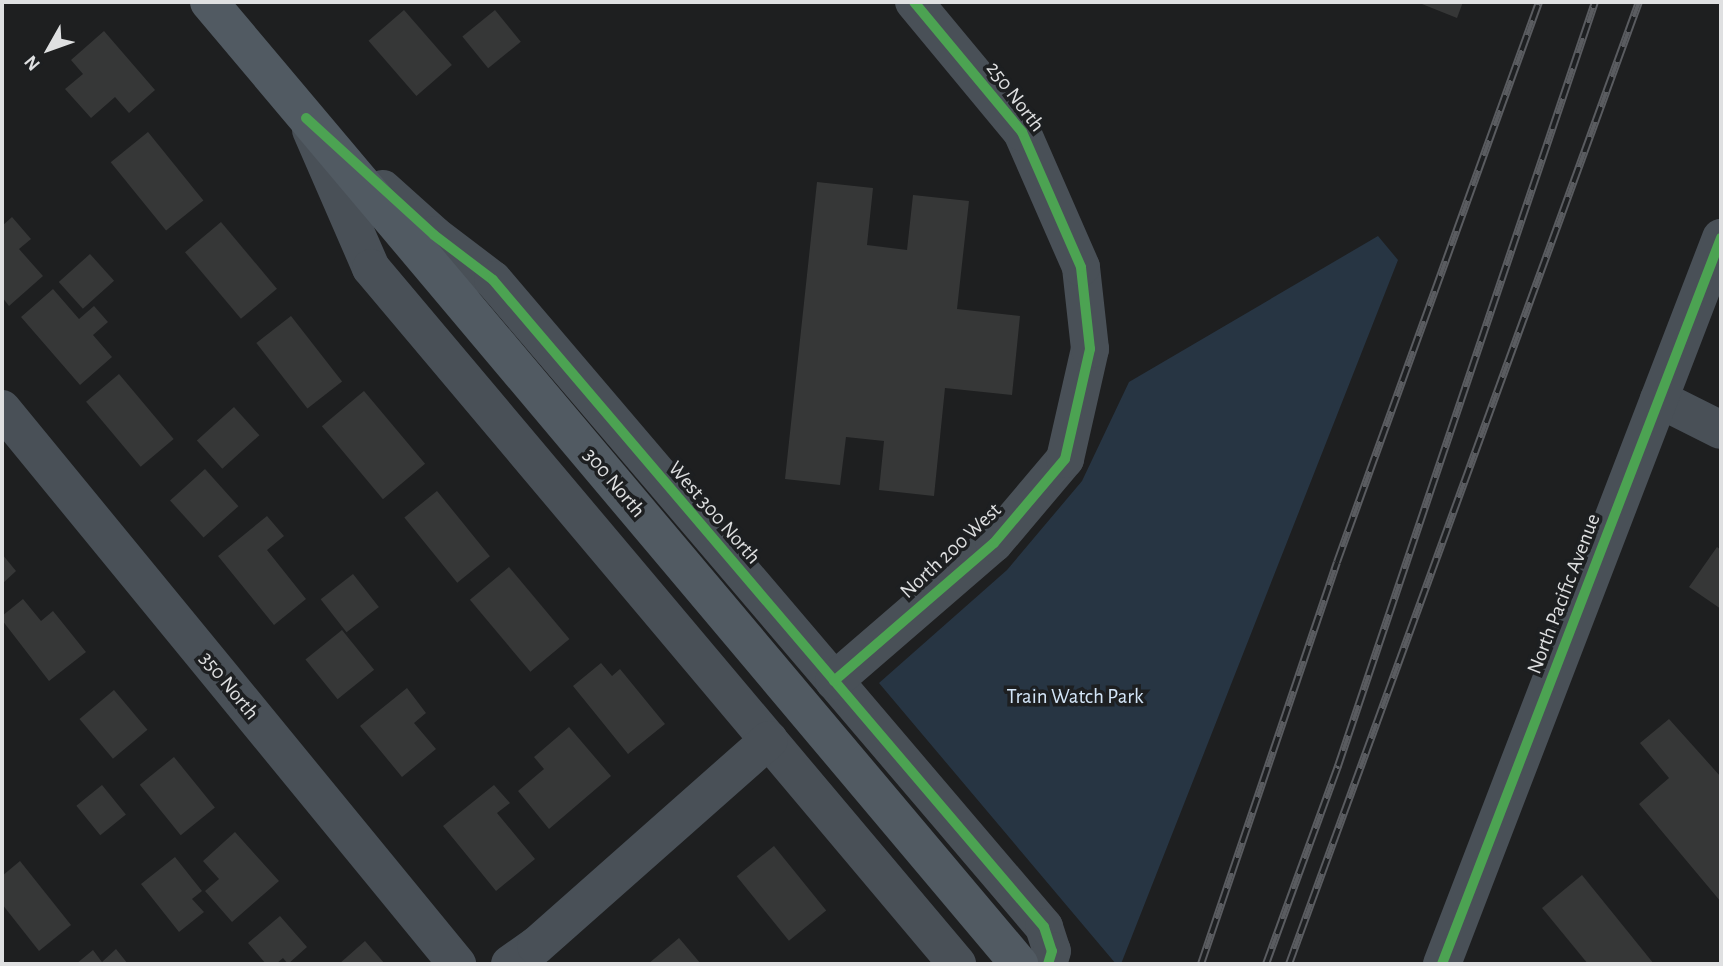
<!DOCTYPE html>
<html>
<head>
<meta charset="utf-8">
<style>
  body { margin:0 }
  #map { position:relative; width:1723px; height:966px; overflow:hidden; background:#1e1f20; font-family:"Alegreya Sans",sans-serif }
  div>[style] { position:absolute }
  .green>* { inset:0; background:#273543 }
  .building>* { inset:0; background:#363737; transform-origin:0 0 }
  .minor>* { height:38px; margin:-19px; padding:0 19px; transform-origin:19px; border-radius:19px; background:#495057 }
  .major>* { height:38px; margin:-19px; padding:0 19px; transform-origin:19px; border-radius:19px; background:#515a62 }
  .rail>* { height:8px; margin-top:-4px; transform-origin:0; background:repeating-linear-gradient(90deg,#1d1f21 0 16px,#5a5c60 0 32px); box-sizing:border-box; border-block:2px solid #5a5c60 }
  .cycleway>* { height:10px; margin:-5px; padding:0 5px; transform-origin:5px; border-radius:5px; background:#4ca352 }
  span { translate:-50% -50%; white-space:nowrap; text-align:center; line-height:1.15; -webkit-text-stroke:7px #1d1f21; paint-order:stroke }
  .street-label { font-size:21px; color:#dfe0e1 }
  .park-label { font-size:21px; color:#d3e5f7 }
  .frame { position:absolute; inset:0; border:4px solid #dfe0e1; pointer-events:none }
  .north { position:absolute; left:14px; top:14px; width:70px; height:70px; -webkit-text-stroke:5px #1d1f21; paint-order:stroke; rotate:230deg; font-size:19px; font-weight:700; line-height:28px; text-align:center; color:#dfe0e1 }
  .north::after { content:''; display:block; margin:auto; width:24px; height:32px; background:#dfe0e1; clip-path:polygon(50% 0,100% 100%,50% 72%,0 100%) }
</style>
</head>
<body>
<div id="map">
  <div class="green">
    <i style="clip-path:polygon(1378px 236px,1398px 260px,1121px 964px,1116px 964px,879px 683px,1007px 570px,1082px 481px,1129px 382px)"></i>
  </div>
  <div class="building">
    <i style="clip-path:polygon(1417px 2px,1463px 2px,1457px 18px)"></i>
    <i style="left:404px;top:10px;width:73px;height:47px;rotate:49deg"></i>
    <i style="left:495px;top:10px;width:41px;height:42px;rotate:51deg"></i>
    <i style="clip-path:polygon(104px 31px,155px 90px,129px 113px,115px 97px,91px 118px,65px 89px,83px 74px,71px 60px)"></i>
    <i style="left:148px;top:132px;width:88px;height:48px;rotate:51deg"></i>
    <i style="clip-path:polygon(817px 182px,873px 188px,867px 245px,907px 250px,913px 195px,969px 201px,957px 309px,1020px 316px,1012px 395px,945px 388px,934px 496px,879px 490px,884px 441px,846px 437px,840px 485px,785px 479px)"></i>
    <i style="clip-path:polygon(12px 217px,31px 239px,19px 249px,43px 276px,9px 306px,2px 297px,2px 226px)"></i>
    <i style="left:221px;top:222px;width:87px;height:47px;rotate:50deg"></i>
    <i style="left:90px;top:254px;width:36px;height:42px;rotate:48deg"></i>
    <i style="clip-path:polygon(53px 289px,79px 319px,94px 306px,108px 322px,93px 335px,112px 357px,80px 385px,21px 317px)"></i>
    <i style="left:291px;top:316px;width:83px;height:44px;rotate:52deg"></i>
    <i style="left:119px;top:374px;width:85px;height:43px;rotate:50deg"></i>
    <i style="left:364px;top:391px;width:95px;height:55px;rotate:50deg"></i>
    <i style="left:234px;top:407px;width:38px;height:50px;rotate:48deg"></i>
    <i style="left:205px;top:469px;width:50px;height:47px;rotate:48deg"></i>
    <i style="left:437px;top:491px;width:84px;height:42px;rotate:51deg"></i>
    <i style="clip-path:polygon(267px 516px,284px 536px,267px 550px,306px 599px,274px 625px,218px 556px)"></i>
    <i style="clip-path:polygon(1717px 547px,1721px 550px,1721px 609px,1689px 587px)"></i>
    <i style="clip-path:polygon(2px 554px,16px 571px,2px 584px)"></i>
    <i style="left:509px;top:567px;width:94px;height:51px;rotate:50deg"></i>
    <i style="left:353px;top:574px;width:42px;height:41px;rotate:52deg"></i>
    <i style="clip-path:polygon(23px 599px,41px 621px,53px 611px,86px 652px,49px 681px,2px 620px,2px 616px)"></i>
    <i style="left:342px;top:630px;width:51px;height:47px;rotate:51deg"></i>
    <i style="clip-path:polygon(601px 663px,612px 676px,620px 669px,665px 724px,628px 754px,573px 686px)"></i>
    <i style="clip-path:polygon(407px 688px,426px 713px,414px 723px,436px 749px,402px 777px,360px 726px)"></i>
    <i style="left:114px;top:690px;width:52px;height:45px;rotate:50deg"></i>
    <i style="clip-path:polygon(1669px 719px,1721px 777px,1721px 902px,1639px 804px,1669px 778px,1640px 743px)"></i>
    <i style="clip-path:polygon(569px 727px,611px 776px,549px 829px,518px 791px,544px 769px,534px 757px)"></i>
    <i style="left:174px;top:757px;width:65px;height:44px;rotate:51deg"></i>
    <i style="left:102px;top:785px;width:38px;height:33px;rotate:51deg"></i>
    <i style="clip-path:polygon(494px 785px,510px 803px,497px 813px,535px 859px,496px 891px,443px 826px)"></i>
    <i style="clip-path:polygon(235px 832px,279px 881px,232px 922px,205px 891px,219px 879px,203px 861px)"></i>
    <i style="left:774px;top:846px;width:83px;height:48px;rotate:51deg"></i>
    <i style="clip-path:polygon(175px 857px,202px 891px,192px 899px,204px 912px,179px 932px,141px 884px)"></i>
    <i style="clip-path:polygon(20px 861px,71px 925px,39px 951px,2px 904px,2px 876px)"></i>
    <i style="clip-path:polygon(1582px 875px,1654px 964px,1588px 964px,1542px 908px)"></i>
    <i style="clip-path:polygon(280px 916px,307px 947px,288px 964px,283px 958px,276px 964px,266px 964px,248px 943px)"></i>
    <i style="clip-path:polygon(679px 938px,701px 964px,648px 964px)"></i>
    <i style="clip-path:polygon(365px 941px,385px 964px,339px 964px)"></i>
    <i style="clip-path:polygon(116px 949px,128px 964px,76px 964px,93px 950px,102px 962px)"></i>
  </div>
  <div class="minor">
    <i style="left:311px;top:130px;width:150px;rotate:66.5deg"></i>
    <i style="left:371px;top:268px;width:910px;rotate:49.9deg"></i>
    <i style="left:383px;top:189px;width:69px;rotate:42deg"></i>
    <i style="left:434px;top:235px;width:74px;rotate:37.3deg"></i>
    <i style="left:493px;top:280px;width:850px;rotate:49.58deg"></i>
    <i style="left:1044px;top:927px;width:25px;rotate:72deg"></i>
    <i style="left:1052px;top:951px;width:14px;rotate:107deg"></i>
    <i style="left:1659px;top:399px;width:69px;rotate:26.6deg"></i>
    <i style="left:2px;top:409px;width:718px;rotate:50.65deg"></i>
    <i style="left:834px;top:681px;width:211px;rotate:-40.8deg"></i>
    <i style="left:994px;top:543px;width:110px;rotate:-49.8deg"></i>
    <i style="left:1065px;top:459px;width:113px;rotate:-77.2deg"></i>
    <i style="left:1090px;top:349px;width:82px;rotate:-96.3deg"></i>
    <i style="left:1081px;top:267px;width:147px;rotate:-113.6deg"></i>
    <i style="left:1022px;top:132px;width:169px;rotate:-129.7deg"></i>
    <i style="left:510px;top:964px;width:32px;rotate:-35deg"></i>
    <i style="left:536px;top:946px;width:311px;rotate:-41.5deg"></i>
    <i style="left:1442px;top:964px;width:778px;rotate:-68.98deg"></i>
  </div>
  <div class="major">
    <i style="left:209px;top:2px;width:1258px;rotate:49.9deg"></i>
  </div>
  <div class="rail">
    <i style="left:1201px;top:964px;width:424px;rotate:-71.3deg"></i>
    <i style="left:1337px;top:562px;width:595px;rotate:-70.16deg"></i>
    <i style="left:1266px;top:964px;width:211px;rotate:-70deg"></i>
    <i style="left:1338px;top:766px;width:806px;rotate:-71.41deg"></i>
    <i style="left:1289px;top:964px;width:1024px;rotate:-70.01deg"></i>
  </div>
  <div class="cycleway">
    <i style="left:306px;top:118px;width:173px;rotate:42.4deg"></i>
    <i style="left:434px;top:235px;width:74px;rotate:37.3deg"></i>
    <i style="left:493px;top:280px;width:850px;rotate:49.58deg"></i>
    <i style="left:1044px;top:927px;width:25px;rotate:72deg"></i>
    <i style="left:1052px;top:951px;width:14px;rotate:107deg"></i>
    <i style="left:834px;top:681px;width:211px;rotate:-40.8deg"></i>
    <i style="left:994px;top:543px;width:110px;rotate:-49.8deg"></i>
    <i style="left:1065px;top:459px;width:113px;rotate:-77.2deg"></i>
    <i style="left:1090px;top:349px;width:82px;rotate:-96.3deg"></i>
    <i style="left:1081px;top:267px;width:147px;rotate:-113.6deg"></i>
    <i style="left:1022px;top:132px;width:169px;rotate:-129.7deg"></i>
    <i style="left:1442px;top:964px;width:778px;rotate:-68.98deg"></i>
  </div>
  <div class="street-label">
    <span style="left:1015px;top:97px;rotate:53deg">250 North</span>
    <span style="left:614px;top:483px;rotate:50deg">300 North</span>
    <span style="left:714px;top:513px;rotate:49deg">West 300 North</span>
    <span style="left:951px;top:551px;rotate:-43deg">North 200 West</span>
    <span style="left:1564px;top:594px;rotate:-69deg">North Pacific Avenue</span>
    <span style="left:229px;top:686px;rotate:51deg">350 North</span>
  </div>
  <div class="park-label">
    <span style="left:1075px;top:697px">Train Watch Park</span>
  </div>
  <div class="frame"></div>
  <div class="north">N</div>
</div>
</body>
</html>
